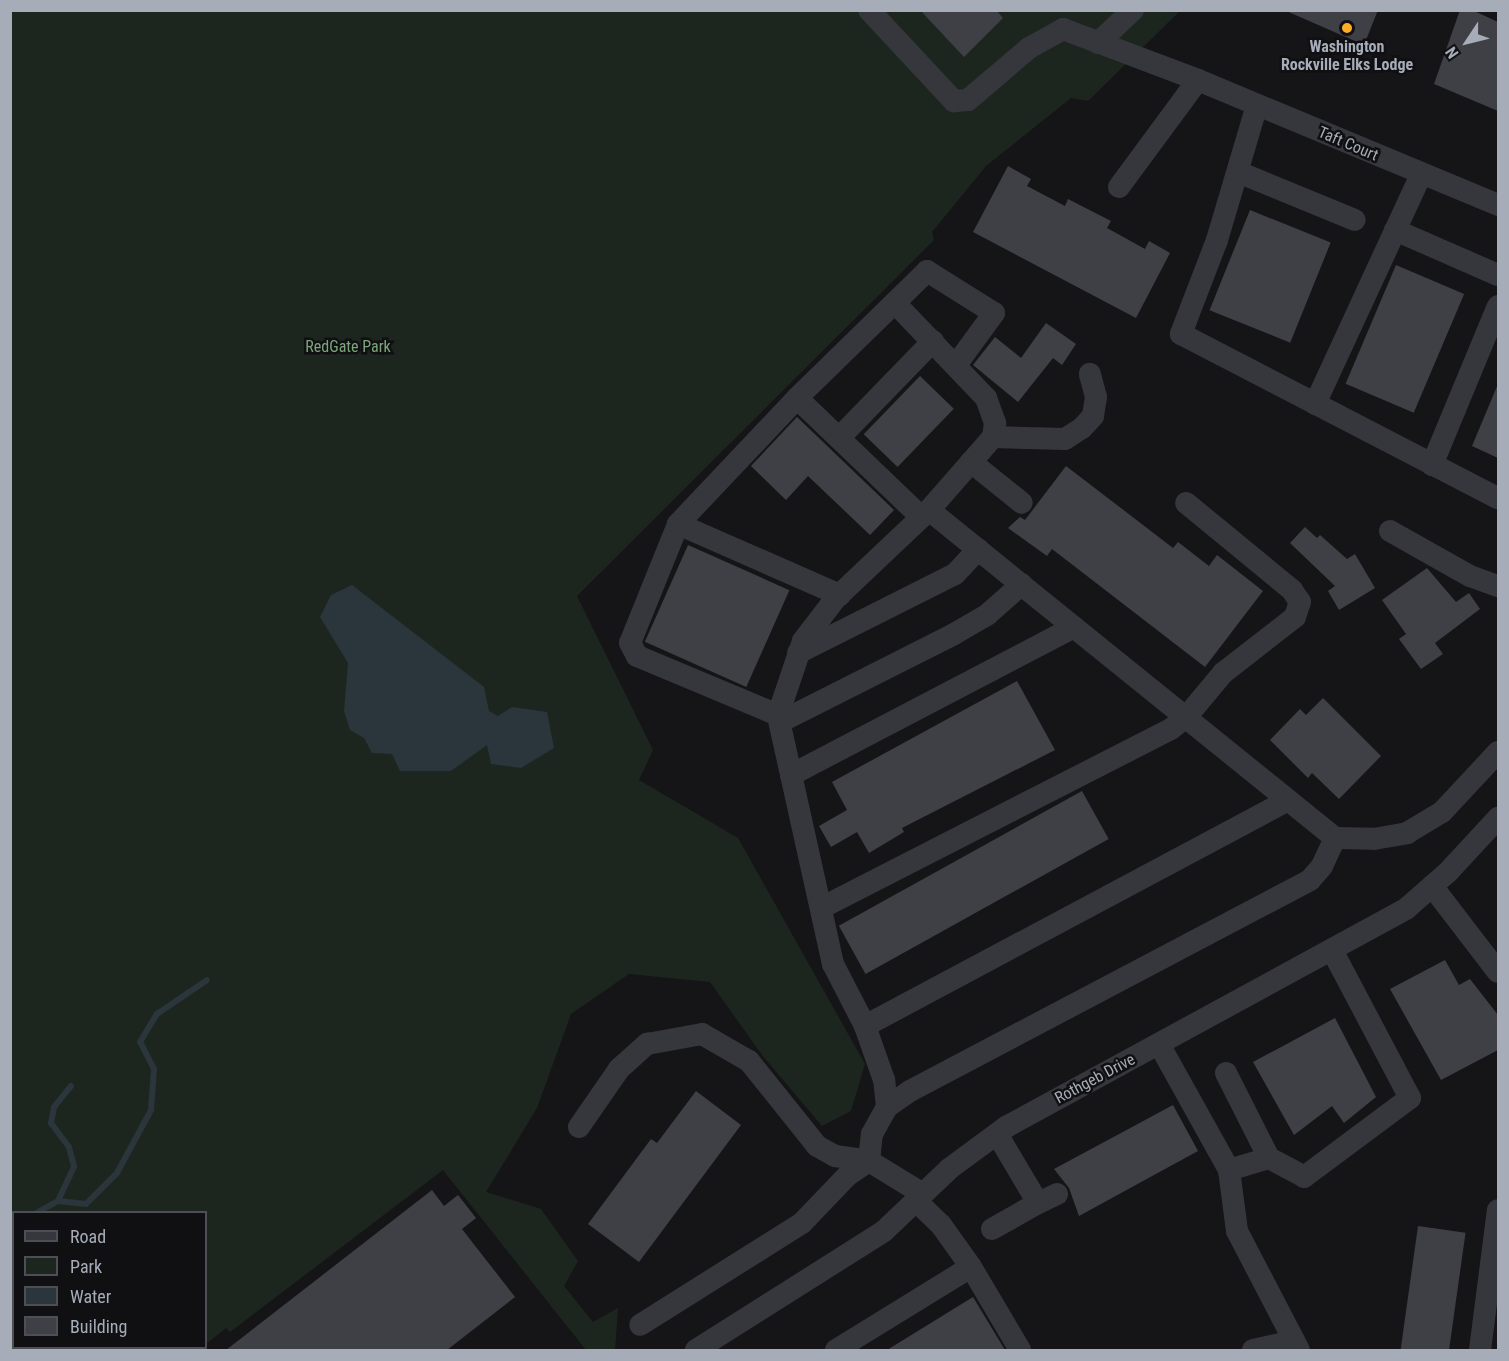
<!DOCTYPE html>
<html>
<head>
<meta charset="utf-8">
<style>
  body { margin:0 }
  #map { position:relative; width:1509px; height:1361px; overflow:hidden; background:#151517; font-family:"Roboto Condensed",sans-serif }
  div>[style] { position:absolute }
  .green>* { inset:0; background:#1d261e }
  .water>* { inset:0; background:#2a353c }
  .stream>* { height:6px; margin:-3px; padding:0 3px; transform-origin:3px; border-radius:3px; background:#2a353c }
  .building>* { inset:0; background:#3f4045; transform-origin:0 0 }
  .minor>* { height:22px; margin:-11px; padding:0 11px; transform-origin:11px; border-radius:11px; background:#36373d }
  .dots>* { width:16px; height:16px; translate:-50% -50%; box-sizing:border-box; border:3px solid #101012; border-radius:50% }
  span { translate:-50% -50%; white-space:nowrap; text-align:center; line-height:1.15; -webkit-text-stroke:5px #101012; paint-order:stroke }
  .poi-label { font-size:16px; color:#a6adb9; font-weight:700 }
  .street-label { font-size:16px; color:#a6adb9 }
  .park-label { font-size:16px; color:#7ca57c }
  .frame { position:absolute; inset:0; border:12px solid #a6adb9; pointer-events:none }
  .legend { position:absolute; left:12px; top:1211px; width:195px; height:138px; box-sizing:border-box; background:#101012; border:2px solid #4c4f55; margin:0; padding:8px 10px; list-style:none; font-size:18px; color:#a6adb9 }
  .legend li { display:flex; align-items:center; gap:12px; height:30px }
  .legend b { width:30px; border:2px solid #4c4f55 }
  .north { position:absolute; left:1437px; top:12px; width:60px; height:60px; -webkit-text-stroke:4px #101012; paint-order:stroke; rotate:235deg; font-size:16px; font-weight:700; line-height:24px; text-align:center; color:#a6adb9 }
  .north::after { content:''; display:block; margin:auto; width:21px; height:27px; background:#a6adb9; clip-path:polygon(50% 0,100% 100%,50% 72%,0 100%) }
</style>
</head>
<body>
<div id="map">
  <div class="green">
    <i style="clip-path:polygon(10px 11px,1180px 11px,1088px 101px,1071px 98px,986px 166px,932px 232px,934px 240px,577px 596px,653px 750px,639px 780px,738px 838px,865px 1064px,851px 1111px,822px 1126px,762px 1055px,710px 982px,629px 974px,571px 1014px,537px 1108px,486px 1192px,541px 1209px,578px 1261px,564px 1286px,593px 1322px,618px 1308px,615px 1350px,586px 1350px,443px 1170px,230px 1332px,226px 1328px,206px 1344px,206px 1212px,14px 1212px,14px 1348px,200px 1348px,11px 1350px)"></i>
  </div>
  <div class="water">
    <i style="clip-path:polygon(352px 585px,484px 687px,489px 711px,498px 716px,512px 707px,547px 712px,554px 748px,521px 768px,491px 764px,487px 745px,451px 771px,400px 771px,392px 754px,372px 753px,364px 738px,350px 730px,344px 711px,348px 663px,320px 617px,331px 595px)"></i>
  </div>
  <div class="stream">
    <i style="left:58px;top:1201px;width:38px;rotate:-65deg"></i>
    <i style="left:74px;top:1166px;width:20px;rotate:-105deg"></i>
    <i style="left:69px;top:1147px;width:30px;rotate:-127deg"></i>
    <i style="left:51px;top:1123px;width:16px;rotate:-79deg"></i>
    <i style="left:54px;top:1107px;width:27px;rotate:-51deg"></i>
    <i style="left:38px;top:1212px;width:23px;rotate:-29deg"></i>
    <i style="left:58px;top:1201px;width:28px;rotate:6deg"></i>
    <i style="left:86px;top:1204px;width:44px;rotate:-45deg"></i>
    <i style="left:117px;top:1173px;width:72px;rotate:-61.6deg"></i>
    <i style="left:151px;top:1110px;width:41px;rotate:-85.8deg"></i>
    <i style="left:154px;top:1069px;width:30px;rotate:-117deg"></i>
    <i style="left:140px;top:1042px;width:33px;rotate:-59deg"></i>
    <i style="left:157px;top:1014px;width:60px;rotate:-34.2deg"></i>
    <i style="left:10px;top:1342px;width:4px"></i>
  </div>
  <div class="building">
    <i style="clip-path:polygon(920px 10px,996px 10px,1003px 18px,964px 57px)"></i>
    <i style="clip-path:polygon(1284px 10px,1378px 10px,1364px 45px)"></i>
    <i style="clip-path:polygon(1460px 10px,1472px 10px,1498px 22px,1498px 111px,1434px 84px)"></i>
    <i style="clip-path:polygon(1008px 166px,1031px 179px,1027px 186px,1065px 206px,1068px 199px,1111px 221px,1107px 228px,1145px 249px,1149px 241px,1170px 253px,1136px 318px,973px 232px)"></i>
    <i style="left:1250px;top:210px;width:87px;height:108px;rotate:22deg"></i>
    <i style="left:1396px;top:265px;width:74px;height:129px;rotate:23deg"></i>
    <i style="clip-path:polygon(1046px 323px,1076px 344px,1062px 365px,1053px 358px,1018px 402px,973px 365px,995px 337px,1021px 358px)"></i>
    <i style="left:920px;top:376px;width:47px;height:81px;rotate:44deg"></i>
    <i style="clip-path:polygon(1498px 384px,1498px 458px,1472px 446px)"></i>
    <i style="clip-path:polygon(797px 417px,894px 510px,870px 535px,808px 476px,786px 500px,751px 466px)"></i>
    <i style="clip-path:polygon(1066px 466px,1173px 548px,1178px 542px,1209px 566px,1217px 555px,1263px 591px,1205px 667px,1052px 549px,1047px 556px,1008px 528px,1020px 517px,1025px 520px)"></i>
    <i style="clip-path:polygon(1305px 527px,1317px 538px,1320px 535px,1347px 559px,1355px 554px,1375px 588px,1339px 610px,1328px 591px,1335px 586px,1290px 543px)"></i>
    <i style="left:688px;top:545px;width:111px;height:106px;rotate:24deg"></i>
    <i style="clip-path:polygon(1427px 568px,1456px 602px,1469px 593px,1480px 609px,1435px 643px,1443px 654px,1421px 669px,1399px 639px,1406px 634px,1382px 600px)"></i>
    <i style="clip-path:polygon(1017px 681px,1055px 750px,902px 828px,904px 832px,869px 853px,857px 832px,831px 847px,819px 826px,847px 810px,832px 782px)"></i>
    <i style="clip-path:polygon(1323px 698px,1381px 756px,1339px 799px,1312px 773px,1308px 778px,1270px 740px,1300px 709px,1306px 715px)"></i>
    <i style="left:1082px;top:791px;width:55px;height:278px;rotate:61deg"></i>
    <i style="clip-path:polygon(1445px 960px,1459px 985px,1470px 979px,1498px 1015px,1498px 1050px,1441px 1080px,1390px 989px)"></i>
    <i style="clip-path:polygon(1335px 1018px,1376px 1097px,1344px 1123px,1332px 1106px,1294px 1135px,1253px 1062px)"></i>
    <i style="clip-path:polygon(696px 1091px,741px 1125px,639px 1262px,588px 1224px,651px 1139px,657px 1143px)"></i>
    <i style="clip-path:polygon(1173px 1105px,1198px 1151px,1079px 1216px,1069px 1188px,1054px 1169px)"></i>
    <i style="clip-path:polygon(432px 1190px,444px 1206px,458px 1195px,476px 1218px,462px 1229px,515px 1297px,447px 1350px,226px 1350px)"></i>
    <i style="left:1418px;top:1226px;width:48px;height:125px;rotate:8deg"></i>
    <i style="clip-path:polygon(973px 1297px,1005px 1350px,887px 1350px)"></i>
  </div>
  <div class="minor">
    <i style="left:869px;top:10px;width:125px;rotate:47deg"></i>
    <i style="left:954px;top:101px;width:14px;rotate:-4deg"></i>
    <i style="left:968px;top:100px;width:80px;rotate:-40.4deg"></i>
    <i style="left:1029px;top:48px;width:39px;rotate:-29deg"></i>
    <i style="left:1063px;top:29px;width:144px;rotate:20.7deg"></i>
    <i style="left:1198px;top:80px;width:325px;rotate:22.6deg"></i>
    <i style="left:1098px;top:43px;width:48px;rotate:-43.3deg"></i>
    <i style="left:1257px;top:105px;width:141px;rotate:106.5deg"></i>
    <i style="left:1217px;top:240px;width:101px;rotate:111deg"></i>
    <i style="left:1181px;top:334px;width:357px;rotate:27.4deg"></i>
    <i style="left:1238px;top:172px;width:126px;rotate:22.3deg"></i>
    <i style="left:1119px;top:187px;width:133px;rotate:-53.6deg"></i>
    <i style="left:1395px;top:230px;width:112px;rotate:23.6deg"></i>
    <i style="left:895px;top:303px;width:132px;rotate:46.2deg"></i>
    <i style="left:986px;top:398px;width:27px;rotate:70deg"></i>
    <i style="left:995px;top:423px;width:14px;rotate:98deg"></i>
    <i style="left:993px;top:437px;width:97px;rotate:131.2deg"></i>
    <i style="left:797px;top:398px;width:172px;rotate:43.8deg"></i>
    <i style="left:1315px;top:404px;width:252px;rotate:-65.2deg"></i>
    <i style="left:993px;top:437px;width:72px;rotate:1.6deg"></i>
    <i style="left:1065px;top:439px;width:20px;rotate:-33deg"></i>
    <i style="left:1082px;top:428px;width:16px;rotate:-47deg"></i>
    <i style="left:1093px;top:416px;width:19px;rotate:-81deg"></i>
    <i style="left:1096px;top:397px;width:24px;rotate:-105deg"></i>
    <i style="left:839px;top:438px;width:135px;rotate:-45.9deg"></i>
    <i style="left:971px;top:462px;width:65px;rotate:38.8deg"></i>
    <i style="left:1432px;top:465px;width:172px;rotate:-67.5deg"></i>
    <i style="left:678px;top:524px;width:173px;rotate:-46.6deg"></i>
    <i style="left:797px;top:398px;width:182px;rotate:-44.3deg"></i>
    <i style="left:927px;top:271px;width:79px;rotate:32.1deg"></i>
    <i style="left:994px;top:313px;width:64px;rotate:126.2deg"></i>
    <i style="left:1390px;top:531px;width:92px;rotate:29.4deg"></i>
    <i style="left:1470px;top:576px;width:30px;rotate:20deg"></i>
    <i style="left:798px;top:653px;width:176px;rotate:-26.7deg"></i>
    <i style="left:955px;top:574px;width:34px;rotate:-47deg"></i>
    <i style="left:778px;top:715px;width:153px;rotate:-157.3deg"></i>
    <i style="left:637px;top:656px;width:15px;rotate:-118deg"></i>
    <i style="left:630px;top:643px;width:128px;rotate:-68deg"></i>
    <i style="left:678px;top:524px;width:177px;rotate:23.7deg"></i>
    <i style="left:780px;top:722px;width:195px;rotate:-26.8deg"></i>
    <i style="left:954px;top:634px;width:39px;rotate:-30deg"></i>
    <i style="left:988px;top:614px;width:45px;rotate:-41.4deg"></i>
    <i style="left:791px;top:775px;width:319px;rotate:-27.6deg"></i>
    <i style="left:1432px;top:886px;width:108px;rotate:52.5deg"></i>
    <i style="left:821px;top:908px;width:393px;rotate:-27.1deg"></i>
    <i style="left:1171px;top:729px;width:22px;rotate:-39deg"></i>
    <i style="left:1188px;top:715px;width:55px;rotate:-50.2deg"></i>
    <i style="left:1223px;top:673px;width:91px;rotate:-37.9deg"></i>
    <i style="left:1295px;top:617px;width:16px;rotate:-72deg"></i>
    <i style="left:1300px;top:602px;width:14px;rotate:-124deg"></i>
    <i style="left:1292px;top:590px;width:137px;rotate:-140.6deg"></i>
    <i style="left:865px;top:1026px;width:477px;rotate:-28.1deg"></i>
    <i style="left:1159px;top:1044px;width:144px;rotate:60.9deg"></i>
    <i style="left:1229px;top:1170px;width:62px;rotate:82.5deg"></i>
    <i style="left:1237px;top:1231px;width:134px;rotate:62.5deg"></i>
    <i style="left:1226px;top:1073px;width:95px;rotate:63.2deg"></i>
    <i style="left:1269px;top:1158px;width:42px;rotate:163.3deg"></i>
    <i style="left:887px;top:1107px;width:27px;rotate:-96deg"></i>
    <i style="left:884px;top:1080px;width:57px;rotate:-109.4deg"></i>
    <i style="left:865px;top:1026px;width:70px;rotate:-117.3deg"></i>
    <i style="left:833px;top:964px;width:255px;rotate:-102.5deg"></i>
    <i style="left:778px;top:715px;width:78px;rotate:-71.3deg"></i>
    <i style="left:803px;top:641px;width:53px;rotate:-52.7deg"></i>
    <i style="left:835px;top:599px;width:129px;rotate:-43.4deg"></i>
    <i style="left:929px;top:510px;width:522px;rotate:38.93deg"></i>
    <i style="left:1335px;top:838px;width:39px;rotate:1deg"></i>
    <i style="left:1374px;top:839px;width:34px;rotate:-10deg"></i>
    <i style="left:1407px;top:833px;width:41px;rotate:-31deg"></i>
    <i style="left:1442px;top:812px;width:82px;rotate:-47deg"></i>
    <i style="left:579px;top:1127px;width:70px;rotate:-55.4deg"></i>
    <i style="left:619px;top:1069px;width:38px;rotate:-42deg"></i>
    <i style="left:647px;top:1044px;width:56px;rotate:-10.3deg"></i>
    <i style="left:702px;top:1034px;width:54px;rotate:29.9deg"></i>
    <i style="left:749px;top:1061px;width:109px;rotate:51.3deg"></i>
    <i style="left:817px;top:1146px;width:21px;rotate:29deg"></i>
    <i style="left:835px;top:1156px;width:34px;rotate:8deg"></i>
    <i style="left:869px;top:1161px;width:25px;rotate:146deg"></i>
    <i style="left:848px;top:1175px;width:66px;rotate:133.8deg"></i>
    <i style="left:802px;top:1223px;width:191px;rotate:147.8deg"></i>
    <i style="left:1269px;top:1158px;width:40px;rotate:28deg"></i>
    <i style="left:1304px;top:1177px;width:132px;rotate:-36.7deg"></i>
    <i style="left:1410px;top:1098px;width:167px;rotate:-117.8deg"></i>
    <i style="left:923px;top:1194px;width:63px;rotate:-148.6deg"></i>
    <i style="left:869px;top:1161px;width:27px;rotate:-84deg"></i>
    <i style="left:872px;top:1134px;width:31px;rotate:-61deg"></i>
    <i style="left:887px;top:1107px;width:28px;rotate:-35deg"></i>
    <i style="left:910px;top:1091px;width:452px;rotate:-27.8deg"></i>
    <i style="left:1310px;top:880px;width:18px;rotate:-49deg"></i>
    <i style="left:1322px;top:866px;width:31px;rotate:-65deg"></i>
    <i style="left:1038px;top:1203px;width:21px;rotate:-25deg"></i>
    <i style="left:992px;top:1229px;width:53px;rotate:-29.5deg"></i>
    <i style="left:1038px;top:1203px;width:80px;rotate:-120.7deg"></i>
    <i style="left:971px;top:1267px;width:96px;rotate:59.4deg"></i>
    <i style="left:696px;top:1350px;width:222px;rotate:-32.3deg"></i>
    <i style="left:884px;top:1231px;width:90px;rotate:-43.6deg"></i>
    <i style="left:949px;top:1169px;width:71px;rotate:-36.4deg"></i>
    <i style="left:1006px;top:1127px;width:457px;rotate:-28.6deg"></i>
    <i style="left:1407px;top:908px;width:55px;rotate:-41.3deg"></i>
    <i style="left:1448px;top:872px;width:74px;rotate:-47.2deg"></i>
    <i style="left:836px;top:1350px;width:158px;rotate:-31.6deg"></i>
    <i style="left:971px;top:1267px;width:52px;rotate:-125.5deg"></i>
    <i style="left:941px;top:1225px;width:35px;rotate:-136deg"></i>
    <i style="left:1253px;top:1350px;width:42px;rotate:-12.4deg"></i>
    <i style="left:1480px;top:1350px;width:141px;rotate:-82.7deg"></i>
  </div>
  <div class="dots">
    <i style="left:1347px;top:28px;background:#ffad26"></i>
  </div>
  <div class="poi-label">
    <span style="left:1347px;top:56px">Washington<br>Rockville Elks Lodge</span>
  </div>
  <div class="street-label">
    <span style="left:1348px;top:144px;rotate:23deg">Taft Court</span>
    <span style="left:1095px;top:1079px;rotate:-28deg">Rothgeb Drive</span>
  </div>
  <div class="park-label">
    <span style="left:348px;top:347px">RedGate Park</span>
  </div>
  <div class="frame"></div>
  <ul class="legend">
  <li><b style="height:8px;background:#36373d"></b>Road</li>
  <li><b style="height:16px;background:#1d261e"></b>Park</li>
  <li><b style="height:16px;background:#2a353c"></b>Water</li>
  <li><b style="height:16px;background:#3f4045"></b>Building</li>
  </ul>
  <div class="north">N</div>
</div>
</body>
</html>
